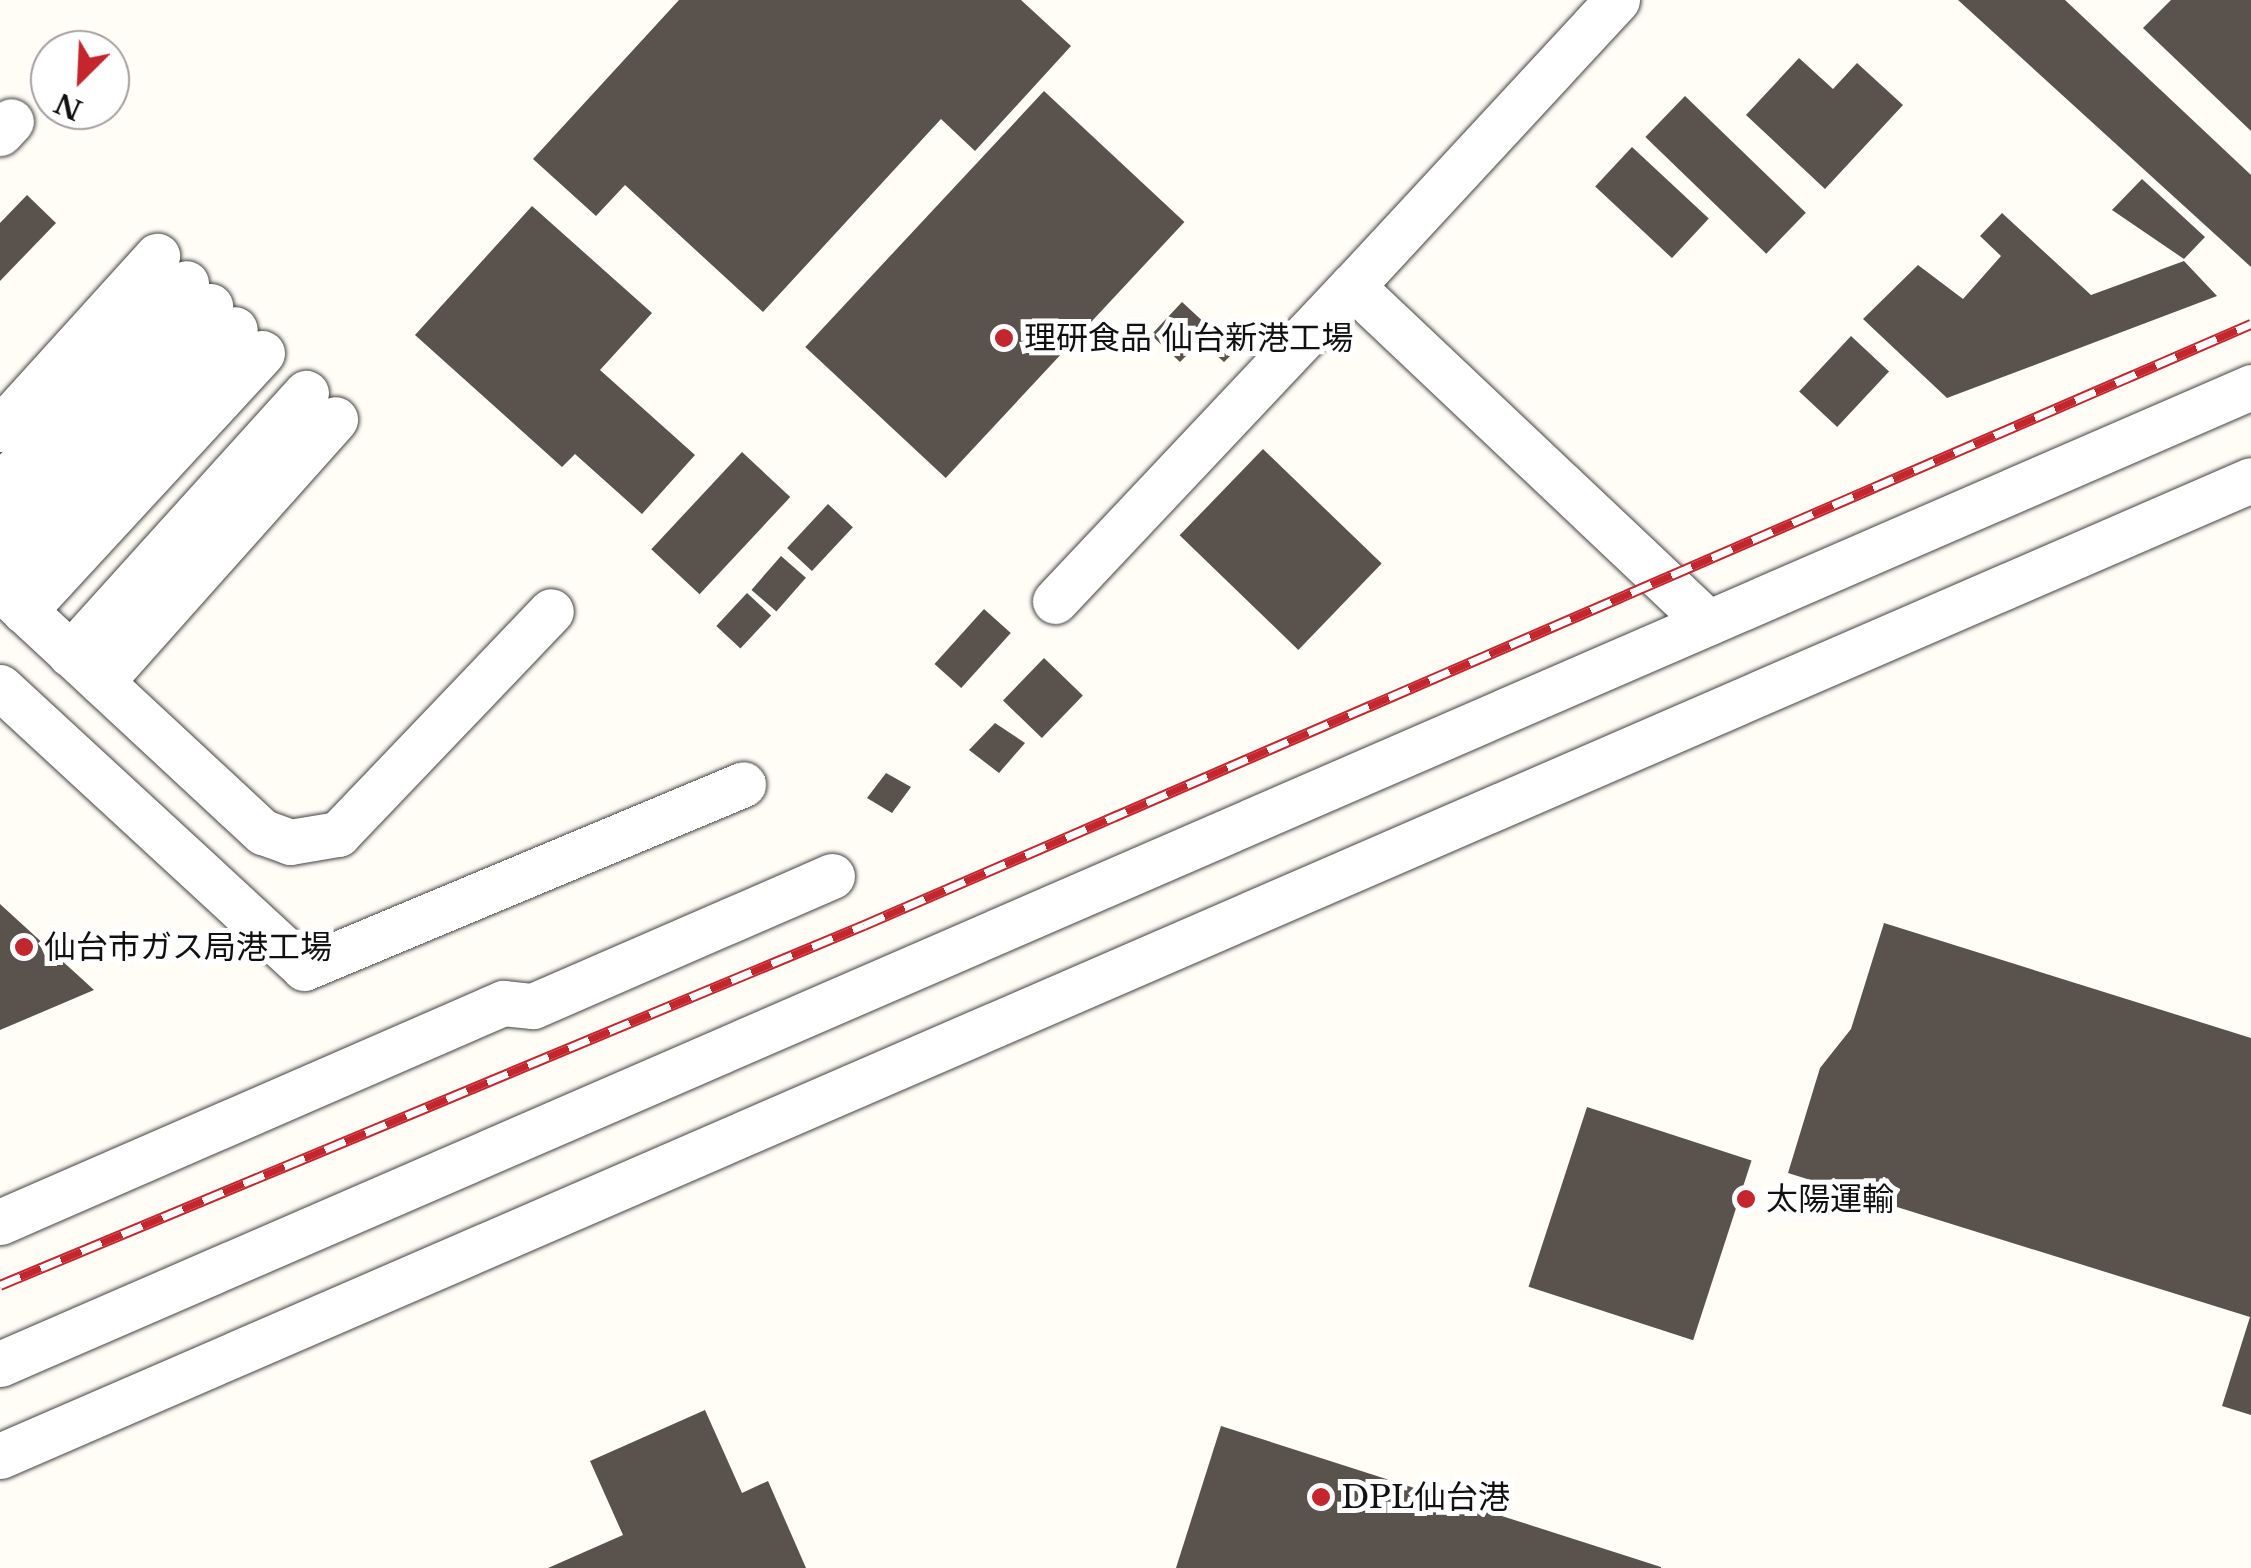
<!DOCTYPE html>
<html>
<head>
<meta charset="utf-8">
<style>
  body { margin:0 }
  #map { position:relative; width:2251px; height:1568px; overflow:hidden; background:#fffdf5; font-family:"Libre Baskerville","Noto Sans JP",serif }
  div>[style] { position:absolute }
  .building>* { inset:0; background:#5a524d; transform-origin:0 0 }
  .roads { filter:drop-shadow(0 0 2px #444) drop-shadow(0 0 2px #444) }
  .minor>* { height:45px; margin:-22.5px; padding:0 22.5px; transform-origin:22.5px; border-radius:22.5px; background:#fff }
  .rail>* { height:11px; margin-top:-5.5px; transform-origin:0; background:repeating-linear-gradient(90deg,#fff 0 22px,#c4262e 0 44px); box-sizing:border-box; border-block:2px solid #c4262e }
  .dots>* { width:28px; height:28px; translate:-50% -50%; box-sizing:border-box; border:5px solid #fff; border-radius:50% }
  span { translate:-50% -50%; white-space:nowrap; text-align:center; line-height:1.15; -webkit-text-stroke:10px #fff; paint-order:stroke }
  .poi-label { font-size:32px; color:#111 }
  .left { translate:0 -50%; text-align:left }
  .north { position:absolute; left:30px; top:30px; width:100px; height:100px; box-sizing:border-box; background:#fff; border:2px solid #a0a0a0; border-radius:50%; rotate:204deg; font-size:28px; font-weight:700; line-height:40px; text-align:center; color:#111 }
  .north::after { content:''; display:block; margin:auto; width:35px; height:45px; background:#c4262e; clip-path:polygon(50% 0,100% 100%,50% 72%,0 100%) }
</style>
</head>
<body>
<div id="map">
  <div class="building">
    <i style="clip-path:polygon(679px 0,1021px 0,1071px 46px,975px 151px,941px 119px,763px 312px,625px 185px,596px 216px,533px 159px)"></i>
    <i style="clip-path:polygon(1958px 0,2065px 0,2251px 175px,2251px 267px)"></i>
    <i style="clip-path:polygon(2171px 0,2251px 0,2251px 131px,2143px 28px)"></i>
    <i style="clip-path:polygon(1799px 58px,1833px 89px,1857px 63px,1903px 105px,1825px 189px,1746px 115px)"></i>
    <i style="left:1044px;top:91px;width:192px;height:350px;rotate:43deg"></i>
    <i style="left:1685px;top:96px;width:168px;height:57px;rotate:44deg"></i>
    <i style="left:1632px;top:147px;width:105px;height:54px;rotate:43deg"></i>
    <i style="clip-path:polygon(2142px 179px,2205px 237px,2184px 259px,2112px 210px)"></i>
    <i style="clip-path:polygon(27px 195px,56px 223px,0 281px,0 223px)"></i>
    <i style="clip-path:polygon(532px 206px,652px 313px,600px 370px,695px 455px,642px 514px,575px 454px,562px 467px,415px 335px)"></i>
    <i style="clip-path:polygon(2002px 213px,2091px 295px,2184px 261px,2217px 296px,1947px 398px,1863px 319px,1918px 265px,1963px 299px,2001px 256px,1980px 236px)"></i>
    <i style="clip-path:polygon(1182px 302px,1235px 351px,1224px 362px,1201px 341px,1180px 362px,1151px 335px)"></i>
    <i style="left:1851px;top:336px;width:52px;height:76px;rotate:43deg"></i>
    <i style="left:1263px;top:449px;width:165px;height:120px;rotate:44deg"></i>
    <i style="left:742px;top:452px;width:66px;height:133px;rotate:43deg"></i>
    <i style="left:828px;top:504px;width:34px;height:60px;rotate:43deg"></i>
    <i style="left:781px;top:556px;width:33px;height:45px;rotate:41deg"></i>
    <i style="left:747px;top:593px;width:33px;height:45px;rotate:43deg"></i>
    <i style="left:984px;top:609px;width:36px;height:74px;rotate:42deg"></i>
    <i style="left:1044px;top:658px;width:54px;height:59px;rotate:44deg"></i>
    <i style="clip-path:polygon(995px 723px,1025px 743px,999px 773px,969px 750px)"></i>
    <i style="clip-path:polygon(886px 773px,911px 787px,892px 813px,867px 798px)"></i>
    <i style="clip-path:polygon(0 904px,94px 990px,0 1030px)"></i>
    <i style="clip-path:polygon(1884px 923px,2251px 1038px,2251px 1415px,2222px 1406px,2250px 1317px,1788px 1173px,1820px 1068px,1851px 1029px)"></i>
    <i style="left:1587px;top:1107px;width:173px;height:189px;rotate:18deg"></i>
    <i style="clip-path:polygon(705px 1410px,742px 1493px,768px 1481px,806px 1568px,548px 1568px,623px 1535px,590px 1461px)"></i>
    <i style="clip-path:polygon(1221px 1426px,1661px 1567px,1661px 1568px,1176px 1568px)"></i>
  </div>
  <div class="roads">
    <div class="minor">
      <i style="left:1617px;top:0;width:390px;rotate:132.8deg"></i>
      <i style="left:1352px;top:286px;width:490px;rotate:43.4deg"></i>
      <i style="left:0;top:133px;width:16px;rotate:-47deg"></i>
      <i style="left:0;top:429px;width:234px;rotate:-47.8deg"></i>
      <i style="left:0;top:487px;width:276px;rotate:-47.6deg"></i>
      <i style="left:0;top:542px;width:316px;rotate:-48.3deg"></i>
      <i style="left:0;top:588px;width:359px;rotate:42.9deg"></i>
      <i style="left:263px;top:832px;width:29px;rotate:20deg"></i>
      <i style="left:290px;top:842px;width:49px;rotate:-9.5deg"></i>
      <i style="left:338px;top:834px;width:308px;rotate:-46.3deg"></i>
      <i style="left:0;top:589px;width:350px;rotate:-47.9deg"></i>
      <i style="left:1055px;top:601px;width:433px;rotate:-46.7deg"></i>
      <i style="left:24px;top:611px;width:351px;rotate:-47.3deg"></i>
      <i style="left:70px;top:654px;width:352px;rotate:-47.9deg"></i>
      <i style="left:101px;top:682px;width:352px;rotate:-48.3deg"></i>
      <i style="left:0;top:687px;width:414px;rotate:42.7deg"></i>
      <i style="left:304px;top:968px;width:476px;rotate:-22.7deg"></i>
      <i style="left:0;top:1222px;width:549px;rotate:-23.53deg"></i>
      <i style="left:503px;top:1003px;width:30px;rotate:6deg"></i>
      <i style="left:533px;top:1006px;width:326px;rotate:-23.5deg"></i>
      <i style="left:0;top:1364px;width:2454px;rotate:-23.46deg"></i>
      <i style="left:0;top:1456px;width:2453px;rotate:-23.44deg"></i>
    </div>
  </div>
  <div class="rail">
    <i style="left:0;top:1285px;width:936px;rotate:-22.62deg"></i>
    <i style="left:864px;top:925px;width:1512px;rotate:-23.43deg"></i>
  </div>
  <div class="dots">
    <i style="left:1004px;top:338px;background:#c4262e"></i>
    <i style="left:24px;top:947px;background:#c4262e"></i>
    <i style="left:1746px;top:1199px;background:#c4262e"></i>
    <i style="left:1321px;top:1497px;background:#c4262e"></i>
  </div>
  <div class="poi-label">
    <span class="left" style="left:1024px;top:338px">理研食品 仙台新港工場</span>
    <span class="left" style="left:44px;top:947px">仙台市ガス局港工場</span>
    <span class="left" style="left:1766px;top:1199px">太陽運輸</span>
    <span class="left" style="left:1341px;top:1497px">DPL仙台港</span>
  </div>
  <div class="north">N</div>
</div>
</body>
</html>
